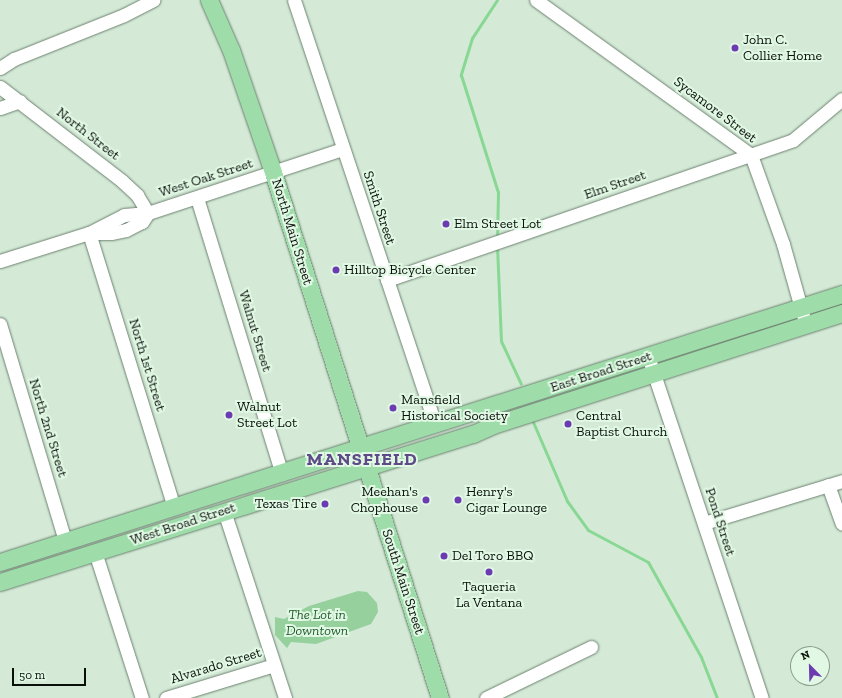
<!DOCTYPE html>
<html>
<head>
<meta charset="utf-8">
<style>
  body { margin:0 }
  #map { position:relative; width:842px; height:698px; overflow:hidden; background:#d4ead7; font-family:"Zilla Slab",serif }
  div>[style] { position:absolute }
  .green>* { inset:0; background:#95d09d }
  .stream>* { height:3px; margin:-1.5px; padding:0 1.5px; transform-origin:1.5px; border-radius:1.5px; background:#88d894 }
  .roads { filter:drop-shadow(0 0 1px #6d816f) drop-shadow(0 0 1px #6d816f) }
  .minor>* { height:13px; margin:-6.5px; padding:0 6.5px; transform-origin:6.5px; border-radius:6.5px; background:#fff }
  .major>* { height:17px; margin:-8.5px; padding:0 8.5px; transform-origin:8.5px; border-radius:8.5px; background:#9eddaa }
  .dots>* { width:11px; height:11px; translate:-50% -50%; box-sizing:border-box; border:2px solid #e1f8e4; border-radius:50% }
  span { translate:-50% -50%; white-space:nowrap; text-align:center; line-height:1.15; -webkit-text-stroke:4px #e1f8e4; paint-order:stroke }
  .poi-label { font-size:14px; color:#09100a }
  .left { translate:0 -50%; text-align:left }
  .right { translate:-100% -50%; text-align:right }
  .street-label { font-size:14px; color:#09100a }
  .park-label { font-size:14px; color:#21592d; font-style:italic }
  .district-label { font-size:18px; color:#5f4a88; font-weight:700; letter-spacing:1px }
  .north { position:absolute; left:790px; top:646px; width:40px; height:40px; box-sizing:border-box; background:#e1f8e4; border:1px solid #8b9b8d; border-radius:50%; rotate:337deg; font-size:11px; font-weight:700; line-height:16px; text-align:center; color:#09100a }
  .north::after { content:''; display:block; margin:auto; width:14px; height:18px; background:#6c3bb2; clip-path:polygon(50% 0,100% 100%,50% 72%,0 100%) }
  .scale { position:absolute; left:12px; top:668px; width:74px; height:18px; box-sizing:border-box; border:2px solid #09100a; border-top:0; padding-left:5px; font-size:12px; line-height:14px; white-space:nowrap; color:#09100a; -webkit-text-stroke:3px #e1f8e4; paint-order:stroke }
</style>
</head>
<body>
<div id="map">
  <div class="green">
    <i style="clip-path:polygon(358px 591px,367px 592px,377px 603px,378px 612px,371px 624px,316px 644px,291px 642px,287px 648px,275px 635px,275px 617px,284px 619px,309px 606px)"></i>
  </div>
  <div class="stream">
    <i style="left:497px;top:0;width:45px;rotate:123.3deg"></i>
    <i style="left:472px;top:38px;width:39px;rotate:107deg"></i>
    <i style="left:461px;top:75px;width:123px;rotate:72.5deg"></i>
    <i style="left:498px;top:192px;width:46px;rotate:91.2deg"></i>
    <i style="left:497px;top:246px;width:95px;rotate:87.6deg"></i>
    <i style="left:501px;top:341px;width:47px;rotate:65.1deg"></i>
    <i style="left:533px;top:422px;width:86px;rotate:66.7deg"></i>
    <i style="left:567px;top:501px;width:36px;rotate:54deg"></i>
    <i style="left:588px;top:530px;width:68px;rotate:28.1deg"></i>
    <i style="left:648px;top:562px;width:109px;rotate:60.8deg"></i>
    <i style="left:701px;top:657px;width:44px;rotate:68.7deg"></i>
  </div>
  <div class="roads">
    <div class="minor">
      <i style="left:294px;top:0;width:448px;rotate:71.6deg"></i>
      <i style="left:536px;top:0;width:265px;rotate:35.8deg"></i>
      <i style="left:751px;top:155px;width:95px;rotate:70.2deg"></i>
      <i style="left:783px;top:244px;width:74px;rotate:74.3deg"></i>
      <i style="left:0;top:68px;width:17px;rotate:-33deg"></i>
      <i style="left:14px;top:59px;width:118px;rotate:-21.8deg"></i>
      <i style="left:124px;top:15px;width:33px;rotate:-27deg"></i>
      <i style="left:0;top:87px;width:154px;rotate:37.6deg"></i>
      <i style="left:122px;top:181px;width:21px;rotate:43deg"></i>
      <i style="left:137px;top:195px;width:21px;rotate:59deg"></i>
      <i style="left:0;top:108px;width:21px;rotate:-19deg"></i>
      <i style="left:197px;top:198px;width:289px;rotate:72.9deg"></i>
      <i style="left:89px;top:233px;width:287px;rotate:72.8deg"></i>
      <i style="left:89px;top:233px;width:22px"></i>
      <i style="left:111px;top:233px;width:15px;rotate:-11deg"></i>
      <i style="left:126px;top:230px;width:18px;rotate:-27deg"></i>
      <i style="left:142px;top:222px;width:11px;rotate:-56deg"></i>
      <i style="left:0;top:261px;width:93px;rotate:-17.5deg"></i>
      <i style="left:89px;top:233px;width:39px;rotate:-27deg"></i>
      <i style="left:124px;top:215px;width:24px;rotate:-5deg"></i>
      <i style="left:148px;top:213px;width:205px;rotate:-18.2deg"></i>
      <i style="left:387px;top:280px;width:429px;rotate:-19deg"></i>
      <i style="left:793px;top:140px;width:64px;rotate:-39.9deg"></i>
      <i style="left:0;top:324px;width:227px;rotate:73.3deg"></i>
      <i style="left:648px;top:356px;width:360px;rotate:71.6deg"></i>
      <i style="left:828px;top:485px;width:41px;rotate:70.3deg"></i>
      <i style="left:224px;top:511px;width:197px;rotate:71.9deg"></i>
      <i style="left:704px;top:523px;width:144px;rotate:-16.9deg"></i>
      <i style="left:95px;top:552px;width:153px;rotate:72.2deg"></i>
      <i style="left:166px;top:698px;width:113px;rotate:-17deg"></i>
      <i style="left:486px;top:698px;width:117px;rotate:-25.9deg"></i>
    </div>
    <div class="major">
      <i style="left:209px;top:0;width:55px;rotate:66.3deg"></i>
      <i style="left:231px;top:50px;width:129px;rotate:71deg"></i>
      <i style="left:273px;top:172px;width:552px;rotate:72.39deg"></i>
      <i style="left:0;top:562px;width:884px;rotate:-17.66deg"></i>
      <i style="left:0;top:582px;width:496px;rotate:-17.4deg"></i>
      <i style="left:473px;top:434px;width:22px;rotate:-24deg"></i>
      <i style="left:493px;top:425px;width:367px;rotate:-17.8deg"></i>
    </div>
  </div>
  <div class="dots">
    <i style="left:735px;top:48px;background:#6c3bb2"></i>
    <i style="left:446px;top:224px;background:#6c3bb2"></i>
    <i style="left:336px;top:270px;background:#6c3bb2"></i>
    <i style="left:393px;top:408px;background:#6c3bb2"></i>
    <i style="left:229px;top:415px;background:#6c3bb2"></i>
    <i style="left:568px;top:424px;background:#6c3bb2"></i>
    <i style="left:426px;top:500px;background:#6c3bb2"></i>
    <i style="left:458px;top:500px;background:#6c3bb2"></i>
    <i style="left:325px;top:504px;background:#6c3bb2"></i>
    <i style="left:444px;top:556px;background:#6c3bb2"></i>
    <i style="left:489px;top:572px;background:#6c3bb2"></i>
  </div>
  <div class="poi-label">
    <span class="left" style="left:743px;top:48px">John C.<br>Collier Home</span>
    <span class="left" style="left:454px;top:224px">Elm Street Lot</span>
    <span class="left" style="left:344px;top:270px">Hilltop Bicycle Center</span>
    <span class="left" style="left:401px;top:408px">Mansfield<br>Historical Society</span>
    <span class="left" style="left:237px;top:415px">Walnut<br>Street Lot</span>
    <span class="left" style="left:576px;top:424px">Central<br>Baptist Church</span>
    <span class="right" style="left:418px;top:500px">Meehan's<br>Chophouse</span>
    <span class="left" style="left:466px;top:500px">Henry's<br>Cigar Lounge</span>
    <span class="right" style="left:317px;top:504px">Texas Tire</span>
    <span class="left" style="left:452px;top:556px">Del Toro BBQ</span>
    <span style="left:489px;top:595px">Taqueria<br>La Ventana</span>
  </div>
  <div class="street-label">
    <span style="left:715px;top:110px;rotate:37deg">Sycamore Street</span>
    <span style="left:88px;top:134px;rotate:38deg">North Street</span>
    <span style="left:206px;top:178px;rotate:-18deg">West Oak Street</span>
    <span style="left:615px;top:185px;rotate:-19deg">Elm Street</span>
    <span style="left:379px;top:208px;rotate:72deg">Smith Street</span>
    <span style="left:292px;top:232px;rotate:73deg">North Main Street</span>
    <span style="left:255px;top:331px;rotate:73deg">Walnut Street</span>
    <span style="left:147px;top:365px;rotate:73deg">North 1st Street</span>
    <span style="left:601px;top:372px;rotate:-18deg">East Broad Street</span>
    <span style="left:48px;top:428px;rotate:73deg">North 2nd Street</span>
    <span style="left:720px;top:522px;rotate:72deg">Pond Street</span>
    <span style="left:183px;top:524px;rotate:-18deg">West Broad Street</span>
    <span style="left:403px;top:582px;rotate:72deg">South Main Street</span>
    <span style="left:216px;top:666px;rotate:-17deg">Alvarado Street</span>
  </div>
  <div class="park-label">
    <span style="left:317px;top:623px">The Lot in<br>Downtown</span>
  </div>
  <div class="district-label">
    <span style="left:362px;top:459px">MANSFIELD</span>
  </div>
  <div class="north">N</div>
  <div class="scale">50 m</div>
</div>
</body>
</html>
